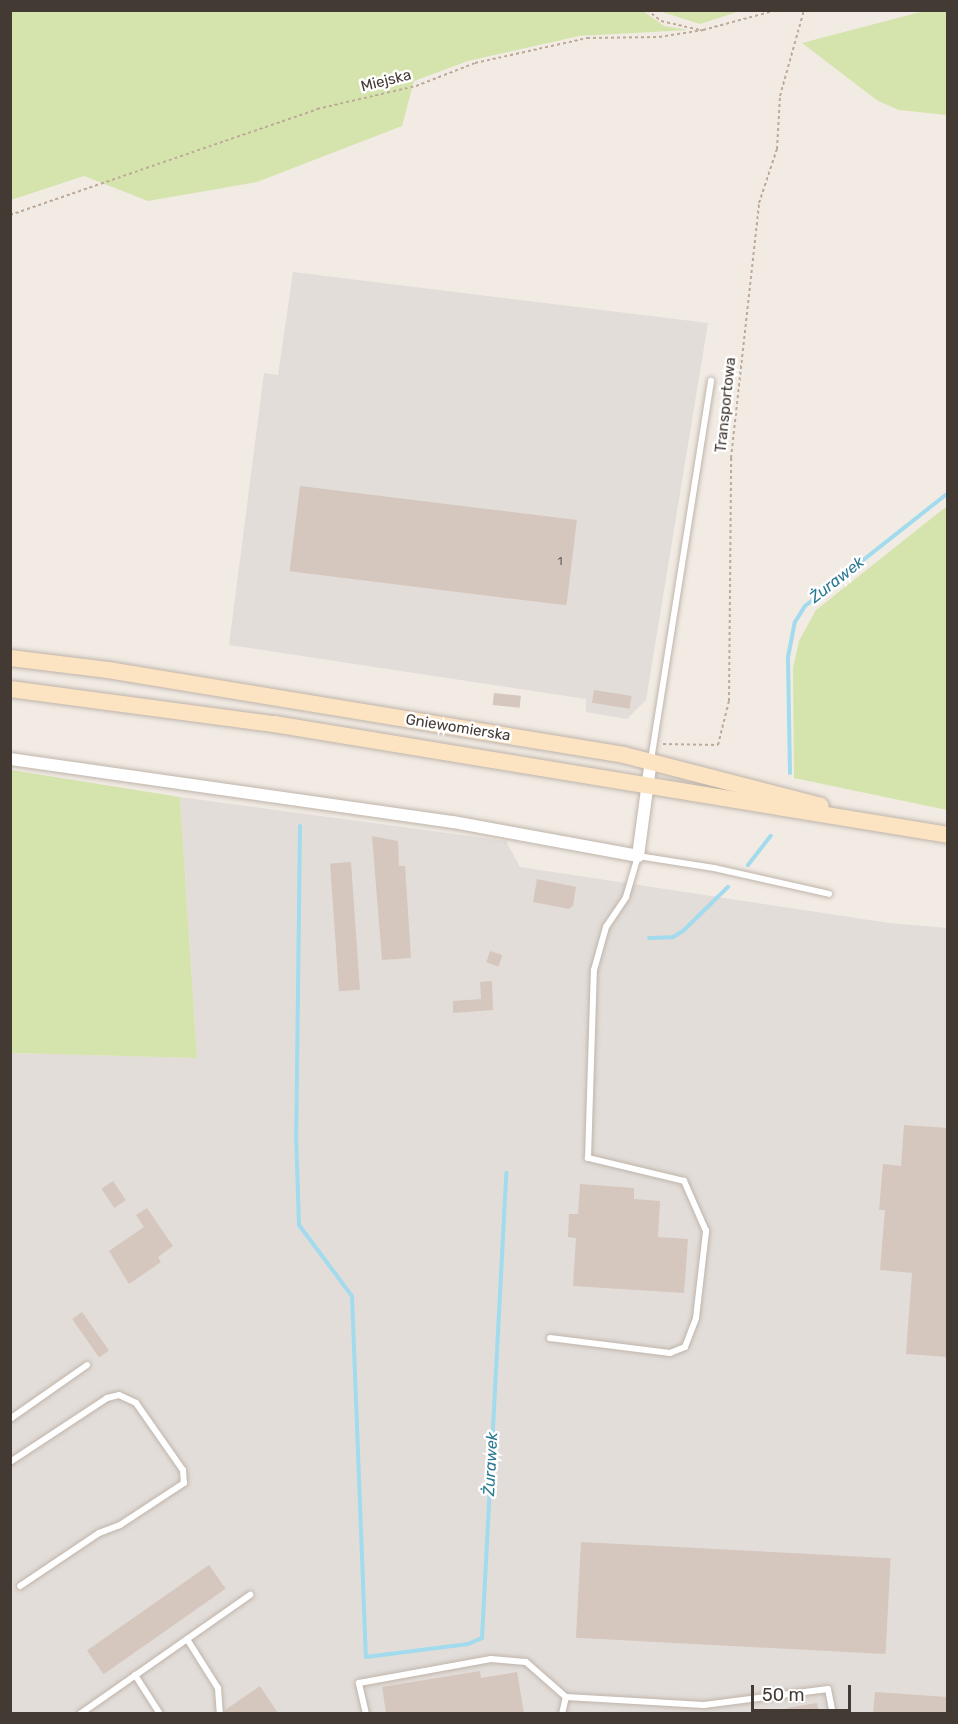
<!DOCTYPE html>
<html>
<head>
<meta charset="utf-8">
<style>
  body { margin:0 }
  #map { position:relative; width:958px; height:1724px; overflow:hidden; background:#f1ebe4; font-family:Rubik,sans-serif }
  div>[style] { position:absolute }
  .industrial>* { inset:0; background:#e3ddd9 }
  .green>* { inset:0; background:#d5e4ad }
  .stream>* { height:4px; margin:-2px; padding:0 2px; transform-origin:2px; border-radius:2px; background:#a1dbed }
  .building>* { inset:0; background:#d5c7bd; transform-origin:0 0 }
  .path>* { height:2px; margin-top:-1px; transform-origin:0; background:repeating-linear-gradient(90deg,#bdaa99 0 3px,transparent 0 6px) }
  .roads { filter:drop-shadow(0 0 2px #bfb4aa) drop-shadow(0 0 2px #bfb4aa) }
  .lane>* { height:6px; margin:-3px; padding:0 3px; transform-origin:3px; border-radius:3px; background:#fff }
  .street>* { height:12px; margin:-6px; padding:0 6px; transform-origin:6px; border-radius:6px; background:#fff }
  .secondary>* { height:16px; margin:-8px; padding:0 8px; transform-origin:8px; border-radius:8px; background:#fce4c3 }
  span { translate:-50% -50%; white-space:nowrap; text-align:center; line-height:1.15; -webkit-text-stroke:5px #fff; paint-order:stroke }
  .number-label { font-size:12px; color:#685d56 }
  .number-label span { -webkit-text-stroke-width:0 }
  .street-label { font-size:15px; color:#433a34 }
  .water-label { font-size:16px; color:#2d7a93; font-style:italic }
  .frame { position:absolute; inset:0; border:12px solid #433a34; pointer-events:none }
  .scale { position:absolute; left:751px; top:1685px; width:100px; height:27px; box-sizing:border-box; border:3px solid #433a34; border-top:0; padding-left:8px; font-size:18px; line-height:21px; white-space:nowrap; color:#433a34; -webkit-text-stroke:4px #fff; paint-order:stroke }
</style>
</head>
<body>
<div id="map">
  <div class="industrial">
    <i style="clip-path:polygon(293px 272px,708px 323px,646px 700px,627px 719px,586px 712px,586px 699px,229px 645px,264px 373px,278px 375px)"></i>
    <i style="clip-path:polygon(180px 797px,506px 841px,520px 867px,889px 923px,947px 928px,947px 1713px,11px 1714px,11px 1053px,197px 1058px)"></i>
  </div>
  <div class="green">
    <i style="clip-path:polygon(642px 10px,664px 26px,688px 30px,579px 36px,468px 61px,414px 81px,402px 126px,257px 182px,148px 201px,84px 176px,11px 200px,11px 11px)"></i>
    <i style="clip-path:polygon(928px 10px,947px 11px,947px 115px,899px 110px,878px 101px,802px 43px)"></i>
    <i style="clip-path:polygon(659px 11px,740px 11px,700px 24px)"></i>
    <i style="clip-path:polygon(947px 506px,947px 810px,794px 778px,793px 668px,799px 641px,816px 610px)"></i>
    <i style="clip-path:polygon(11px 770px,180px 797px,197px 1058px,11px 1053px)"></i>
  </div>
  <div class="stream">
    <i style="left:790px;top:773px;width:116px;rotate:-91deg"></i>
    <i style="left:788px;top:657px;width:36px;rotate:-79deg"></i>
    <i style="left:795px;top:622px;width:19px;rotate:-58deg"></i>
    <i style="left:805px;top:606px;width:182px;rotate:-38.3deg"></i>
    <i style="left:300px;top:826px;width:308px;rotate:90.7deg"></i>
    <i style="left:296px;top:1134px;width:91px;rotate:88.1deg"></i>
    <i style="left:299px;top:1225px;width:89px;rotate:53.3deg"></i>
    <i style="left:352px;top:1296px;width:361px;rotate:87.8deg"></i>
    <i style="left:366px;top:1657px;width:103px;rotate:-7.3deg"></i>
    <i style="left:468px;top:1644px;width:15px;rotate:-23deg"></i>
    <i style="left:482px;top:1638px;width:466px;rotate:-87deg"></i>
    <i style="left:748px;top:865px;width:37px;rotate:-52deg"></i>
    <i style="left:649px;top:938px;width:24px;rotate:-2deg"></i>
    <i style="left:673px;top:937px;width:12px;rotate:-31deg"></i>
    <i style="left:683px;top:931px;width:63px;rotate:-44.4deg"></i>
  </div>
  <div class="building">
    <i style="left:300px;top:486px;width:279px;height:86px;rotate:7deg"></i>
    <i style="left:594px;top:690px;width:38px;height:13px;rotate:9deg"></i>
    <i style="left:494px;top:693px;width:27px;height:12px;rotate:6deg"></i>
    <i style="clip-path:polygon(372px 836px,398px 841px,399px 866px,405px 866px,411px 958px,382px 960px)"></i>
    <i style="left:351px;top:862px;width:128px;height:21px;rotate:86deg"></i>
    <i style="clip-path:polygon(537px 879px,576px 887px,573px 906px,569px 909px,533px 902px)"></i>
    <i style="left:490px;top:951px;width:13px;height:12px;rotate:18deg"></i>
    <i style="clip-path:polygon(492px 981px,493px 1010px,453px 1013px,453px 1001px,481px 999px,480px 982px)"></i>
    <i style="clip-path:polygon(904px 1125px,948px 1128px,948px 1357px,906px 1354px,912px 1273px,880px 1270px,885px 1210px,879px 1210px,883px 1164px,901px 1166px)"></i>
    <i style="left:113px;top:1181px;width:23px;height:14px;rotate:56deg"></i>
    <i style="clip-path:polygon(580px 1184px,634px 1188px,634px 1199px,660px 1201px,658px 1237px,688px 1239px,684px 1293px,573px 1286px,576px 1238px,568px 1237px,569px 1214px,578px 1214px)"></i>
    <i style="clip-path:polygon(147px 1208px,173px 1246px,158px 1257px,161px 1262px,129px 1284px,109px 1251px,144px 1227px,136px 1215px)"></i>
    <i style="left:82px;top:1312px;width:47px;height:12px;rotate:55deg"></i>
    <i style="left:581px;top:1542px;width:310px;height:96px;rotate:3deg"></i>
    <i style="left:209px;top:1565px;width:29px;height:149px;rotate:55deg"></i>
    <i style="clip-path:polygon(480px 1671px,481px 1678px,517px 1672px,524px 1713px,386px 1713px,382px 1687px)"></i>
    <i style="clip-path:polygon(260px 1686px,278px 1713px,225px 1713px,225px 1710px)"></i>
    <i style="clip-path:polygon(875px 1692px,948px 1697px,948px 1713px,873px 1713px)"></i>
    <i style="clip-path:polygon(817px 1703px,819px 1713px,788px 1713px,787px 1708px)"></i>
  </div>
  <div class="path">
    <i style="left:647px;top:10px;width:18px;rotate:38deg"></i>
    <i style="left:661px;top:21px;width:40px;rotate:13deg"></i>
    <i style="left:10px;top:215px;width:325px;rotate:-19deg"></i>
    <i style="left:317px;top:109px;width:102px;rotate:-13.1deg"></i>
    <i style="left:416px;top:86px;width:63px;rotate:-21.3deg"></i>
    <i style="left:475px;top:63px;width:115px;rotate:-12.6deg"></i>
    <i style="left:587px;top:38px;width:72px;rotate:-0.8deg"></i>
    <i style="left:659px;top:37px;width:45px;rotate:-9deg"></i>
    <i style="left:703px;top:30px;width:77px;rotate:-15.1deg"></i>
    <i style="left:663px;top:744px;width:55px;rotate:1deg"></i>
    <i style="left:718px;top:745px;width:45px;rotate:-76deg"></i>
    <i style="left:729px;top:701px;width:243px;rotate:-89.5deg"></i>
    <i style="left:731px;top:458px;width:257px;rotate:-83.7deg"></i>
    <i style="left:759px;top:203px;width:57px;rotate:-71.6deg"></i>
    <i style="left:777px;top:149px;width:53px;rotate:-86.8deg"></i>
    <i style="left:780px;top:96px;width:89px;rotate:-74.4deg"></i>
  </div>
  <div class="roads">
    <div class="lane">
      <i style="left:651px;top:760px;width:384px;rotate:-81deg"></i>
      <i style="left:550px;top:1338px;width:121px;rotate:7.1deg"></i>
      <i style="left:670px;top:1353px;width:16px;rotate:-22deg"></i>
      <i style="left:685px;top:1347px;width:31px;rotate:-69deg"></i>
      <i style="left:696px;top:1318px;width:88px;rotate:-83.4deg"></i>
      <i style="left:706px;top:1231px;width:55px;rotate:-113.7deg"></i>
      <i style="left:684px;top:1181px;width:99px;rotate:-166.5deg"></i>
      <i style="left:588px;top:1158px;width:188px;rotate:-88.2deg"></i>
      <i style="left:594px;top:970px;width:45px;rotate:-74.4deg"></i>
      <i style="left:606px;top:927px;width:36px;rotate:-56deg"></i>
      <i style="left:626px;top:897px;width:43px;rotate:-73.7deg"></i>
      <i style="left:638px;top:856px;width:77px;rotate:9deg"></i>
      <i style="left:714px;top:868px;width:118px;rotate:12.7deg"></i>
      <i style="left:10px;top:1419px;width:94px;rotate:-35deg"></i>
      <i style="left:10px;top:1462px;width:116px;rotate:-33.4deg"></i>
      <i style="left:107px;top:1398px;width:12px;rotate:-14deg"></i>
      <i style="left:119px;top:1395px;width:19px;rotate:25deg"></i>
      <i style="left:136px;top:1403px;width:82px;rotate:55deg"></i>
      <i style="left:183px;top:1470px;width:13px;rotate:86deg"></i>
      <i style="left:184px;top:1483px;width:77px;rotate:146.7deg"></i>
      <i style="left:120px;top:1525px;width:22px;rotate:159deg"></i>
      <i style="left:99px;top:1533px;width:95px;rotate:146.1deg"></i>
      <i style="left:187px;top:1639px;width:58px;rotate:57.7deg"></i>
      <i style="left:218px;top:1688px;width:26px;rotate:86deg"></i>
      <i style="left:135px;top:1675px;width:46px;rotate:57.3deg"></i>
      <i style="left:80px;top:1714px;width:208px;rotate:-35deg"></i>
      <i style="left:366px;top:1714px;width:32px;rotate:-103deg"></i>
      <i style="left:359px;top:1683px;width:134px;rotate:-10.3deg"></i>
      <i style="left:491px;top:1659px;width:35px;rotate:5deg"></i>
      <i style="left:526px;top:1662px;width:53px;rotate:41.2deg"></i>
      <i style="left:566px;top:1697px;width:138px;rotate:3.3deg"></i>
      <i style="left:704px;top:1705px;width:125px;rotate:-7.4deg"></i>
      <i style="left:828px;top:1689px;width:25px;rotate:79deg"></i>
      <i style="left:562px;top:1714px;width:17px;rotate:-77deg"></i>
    </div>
    <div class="street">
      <i style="left:10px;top:759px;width:447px;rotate:8.1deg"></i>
      <i style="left:453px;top:822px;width:188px;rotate:10.4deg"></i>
      <i style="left:638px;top:856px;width:97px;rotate:-82.3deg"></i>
    </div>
    <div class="secondary">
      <i style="left:10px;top:658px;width:99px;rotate:7deg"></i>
      <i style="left:108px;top:670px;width:523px;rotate:9.35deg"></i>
      <i style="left:624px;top:755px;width:203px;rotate:14.5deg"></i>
      <i style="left:10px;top:689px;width:266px;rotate:7.6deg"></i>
      <i style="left:274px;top:724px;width:683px;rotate:9.35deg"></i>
    </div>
  </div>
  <div class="number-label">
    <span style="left:560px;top:562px">1</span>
  </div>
  <div class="street-label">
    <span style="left:386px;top:81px;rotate:-14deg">Miejska</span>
    <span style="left:726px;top:405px;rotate:-84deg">Transportowa</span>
    <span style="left:458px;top:728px;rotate:9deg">Gniewomierska</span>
  </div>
  <div class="water-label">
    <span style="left:837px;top:580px;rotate:-38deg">Żurawek</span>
    <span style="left:491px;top:1464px;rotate:-87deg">Żurawek</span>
  </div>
  <div class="frame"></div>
  <div class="scale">50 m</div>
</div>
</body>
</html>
